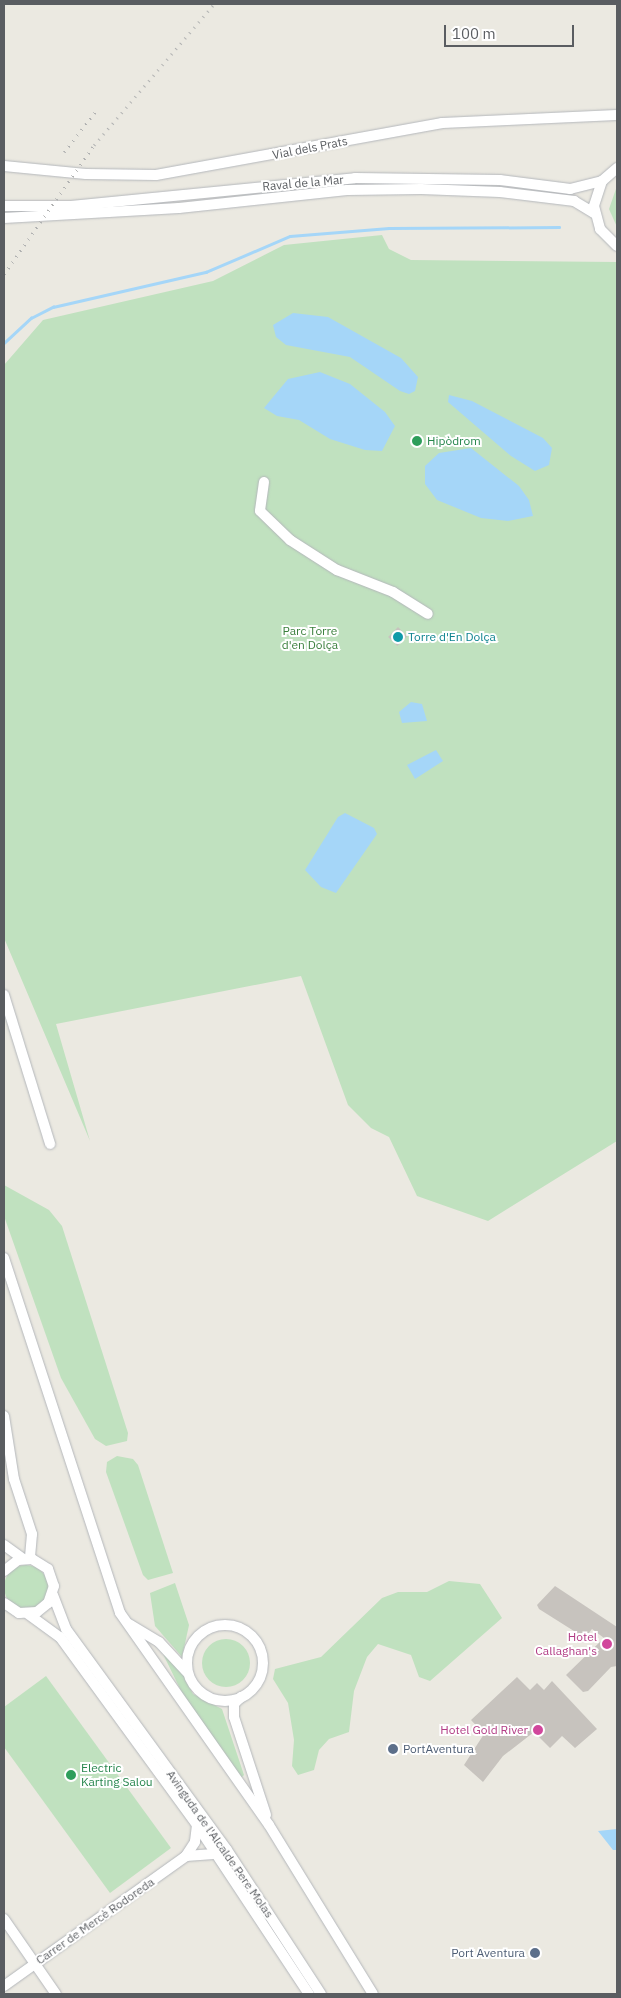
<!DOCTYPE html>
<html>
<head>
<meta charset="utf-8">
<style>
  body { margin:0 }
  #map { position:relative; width:621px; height:1998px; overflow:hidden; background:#ebe9e1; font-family:"IBM Plex Sans",sans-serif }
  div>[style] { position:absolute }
  .green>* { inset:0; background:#c0e1bf }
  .round { border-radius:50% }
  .water>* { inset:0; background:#a5d6f8 }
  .stream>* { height:2.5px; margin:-1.25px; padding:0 1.25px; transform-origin:1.25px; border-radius:1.25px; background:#a5d6f8 }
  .building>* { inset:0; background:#c7c3be; transform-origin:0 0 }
  .roads { filter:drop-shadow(0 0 1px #b4b7bb) drop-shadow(0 0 1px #b4b7bb) }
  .minor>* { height:10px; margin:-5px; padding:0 5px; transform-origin:5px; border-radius:5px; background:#fff }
  .minor>.ring { margin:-5px; padding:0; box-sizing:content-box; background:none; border:10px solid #fff; border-radius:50% }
  .rail>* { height:2.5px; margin-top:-1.25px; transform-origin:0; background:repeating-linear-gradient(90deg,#b0b1b1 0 1px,transparent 0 7px) }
  .dots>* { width:14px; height:14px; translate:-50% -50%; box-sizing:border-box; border:2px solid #fff; border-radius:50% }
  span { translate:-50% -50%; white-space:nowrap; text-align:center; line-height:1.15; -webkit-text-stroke:4px #fff; paint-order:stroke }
  .street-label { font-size:12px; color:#5a5d61 }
  .leisure-label { font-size:12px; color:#27864d }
  .left { translate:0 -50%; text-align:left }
  .park-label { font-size:12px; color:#3a7f3c }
  .culture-label { font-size:12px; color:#0d838f }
  .hotel-label { font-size:12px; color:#b23c85 }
  .right { translate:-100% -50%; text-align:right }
  .service-label { font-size:12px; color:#4e5e75 }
  .frame { position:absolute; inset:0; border:5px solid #5a5d61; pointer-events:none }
  .scale { position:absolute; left:444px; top:25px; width:130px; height:22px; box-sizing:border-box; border:2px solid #5a5d61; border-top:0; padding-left:6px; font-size:15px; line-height:18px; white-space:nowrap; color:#5a5d61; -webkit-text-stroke:4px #fff; paint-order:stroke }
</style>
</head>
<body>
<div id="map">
  <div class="green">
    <i style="clip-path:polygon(617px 186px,617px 227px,609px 209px)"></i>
    <i style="clip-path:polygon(382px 235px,389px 249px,411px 260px,617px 262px,617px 1141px,488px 1221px,417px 1196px,389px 1137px,371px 1128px,348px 1105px,301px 976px,56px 1024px,90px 1141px,4px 938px,4px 365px,43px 320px,213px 281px,284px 245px)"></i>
    <i style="clip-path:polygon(4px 1185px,49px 1210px,62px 1226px,128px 1433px,127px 1441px,106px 1446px,95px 1439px,61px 1378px,4px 1216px)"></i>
    <i style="clip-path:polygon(117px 1456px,133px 1459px,138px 1465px,173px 1573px,148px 1580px,143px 1575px,106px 1472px,107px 1462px)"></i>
    <i class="round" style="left:4px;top:1565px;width:44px;height:44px"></i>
    <i style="clip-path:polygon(449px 1581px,480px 1584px,502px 1618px,430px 1681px,419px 1677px,411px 1655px,378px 1644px,367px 1657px,354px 1691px,349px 1732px,329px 1739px,319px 1750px,314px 1770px,298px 1775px,292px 1766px,294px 1740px,288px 1703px,273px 1679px,275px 1669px,321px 1657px,382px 1598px,398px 1592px,427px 1592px)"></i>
    <i style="clip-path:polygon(175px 1583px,189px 1625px,182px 1657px,155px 1626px,150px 1593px)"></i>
    <i class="round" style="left:202px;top:1639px;width:48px;height:48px"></i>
    <i style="clip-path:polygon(163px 1654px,182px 1672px,193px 1694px,222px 1709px,244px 1775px,241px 1778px,188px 1705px)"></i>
    <i style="clip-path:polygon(46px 1676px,171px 1848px,110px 1893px,4px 1747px,4px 1707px)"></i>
  </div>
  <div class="water">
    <i style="clip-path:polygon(293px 313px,328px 317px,401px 358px,418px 377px,415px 391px,409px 394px,400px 391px,350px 357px,286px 345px,276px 337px,273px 325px)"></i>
    <i style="clip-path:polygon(320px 372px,350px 384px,385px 412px,395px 426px,382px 451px,365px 450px,330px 439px,299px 420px,277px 416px,264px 408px,288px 379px)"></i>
    <i style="clip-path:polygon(449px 395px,472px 401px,543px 438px,552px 448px,549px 465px,535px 471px,511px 456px,448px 402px)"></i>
    <i style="clip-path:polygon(471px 448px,519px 486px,529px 500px,533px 516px,508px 521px,481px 518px,437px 500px,425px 484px,425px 466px,439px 453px)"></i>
    <i style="clip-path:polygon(411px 702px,422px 704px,427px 721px,402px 723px,399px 712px)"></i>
    <i style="clip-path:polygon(436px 750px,443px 761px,415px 779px,407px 765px)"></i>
    <i style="clip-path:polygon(345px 813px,374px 828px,377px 834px,336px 893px,321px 887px,305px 870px,338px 817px)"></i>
    <i style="clip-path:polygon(617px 1829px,617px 1850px,613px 1850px,598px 1831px)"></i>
  </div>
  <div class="stream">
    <i style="left:4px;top:343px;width:37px;rotate:-43deg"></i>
    <i style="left:31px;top:318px;width:25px;rotate:-27deg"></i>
    <i style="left:53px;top:307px;width:157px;rotate:-12.9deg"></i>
    <i style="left:206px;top:272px;width:91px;rotate:-23.2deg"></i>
    <i style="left:290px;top:236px;width:99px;rotate:-4.6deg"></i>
    <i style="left:389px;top:228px;width:170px;rotate:-0.3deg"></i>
  </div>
  <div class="building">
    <i style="left:398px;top:627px;width:13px;height:14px;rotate:45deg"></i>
    <i style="clip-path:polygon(555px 1586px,617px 1627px,617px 1666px,611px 1667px,588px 1691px,583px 1692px,566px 1675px,604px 1638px,592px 1629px,585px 1638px,539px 1609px,537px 1605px)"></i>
    <i style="clip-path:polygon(517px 1677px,530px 1690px,537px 1683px,544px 1690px,552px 1681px,597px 1729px,575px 1748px,562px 1736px,550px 1748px,534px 1732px,503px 1756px,483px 1782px,464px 1765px,484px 1734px,471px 1720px)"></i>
  </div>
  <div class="roads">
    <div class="minor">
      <i style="left:4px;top:166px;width:82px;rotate:5.6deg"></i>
      <i style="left:86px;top:174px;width:70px;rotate:0.8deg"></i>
      <i style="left:156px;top:175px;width:291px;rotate:-10.3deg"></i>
      <i style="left:442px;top:123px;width:175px;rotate:-2.6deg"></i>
      <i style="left:617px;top:168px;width:20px;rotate:139deg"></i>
      <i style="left:602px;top:181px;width:26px;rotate:108deg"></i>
      <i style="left:594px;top:206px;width:24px;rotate:75deg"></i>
      <i style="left:600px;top:229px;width:24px;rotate:45deg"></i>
      <i style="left:4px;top:206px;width:67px"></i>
      <i style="left:71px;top:206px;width:285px;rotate:-5.6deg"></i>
      <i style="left:355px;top:178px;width:145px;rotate:0.8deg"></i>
      <i style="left:500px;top:180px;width:71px;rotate:7.3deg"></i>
      <i style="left:570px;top:189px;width:33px;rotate:-14deg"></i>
      <i style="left:4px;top:218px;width:175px;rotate:-3.3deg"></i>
      <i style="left:179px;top:208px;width:169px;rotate:-6.1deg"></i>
      <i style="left:347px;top:190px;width:74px;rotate:-0.8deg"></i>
      <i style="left:421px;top:189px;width:79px;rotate:2.2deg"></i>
      <i style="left:500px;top:192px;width:75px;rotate:6.9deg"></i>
      <i style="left:574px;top:201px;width:23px;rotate:31deg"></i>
      <i style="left:264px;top:482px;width:29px;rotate:98deg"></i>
      <i style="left:260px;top:511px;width:42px;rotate:44deg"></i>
      <i style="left:290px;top:540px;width:56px;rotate:32.6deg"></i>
      <i style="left:337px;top:570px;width:60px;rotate:21.4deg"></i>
      <i style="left:393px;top:592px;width:41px;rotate:32.2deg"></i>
      <i style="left:4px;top:995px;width:156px;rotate:72.8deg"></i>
      <i style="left:4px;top:1258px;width:373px;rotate:71.9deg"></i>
      <i style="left:120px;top:1613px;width:259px;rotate:54.9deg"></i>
      <i style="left:269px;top:1825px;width:198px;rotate:58.4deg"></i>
      <i style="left:4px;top:1416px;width:64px;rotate:81deg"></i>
      <i style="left:14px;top:1479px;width:58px;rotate:71.9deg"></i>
      <i style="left:32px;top:1534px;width:25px;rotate:95deg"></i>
      <i style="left:4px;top:1545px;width:24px;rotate:36deg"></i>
      <i style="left:4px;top:1571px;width:18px;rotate:-38deg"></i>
      <i style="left:18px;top:1560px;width:14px;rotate:-4deg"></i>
      <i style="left:32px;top:1559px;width:19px;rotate:32deg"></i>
      <i style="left:48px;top:1569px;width:18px;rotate:71deg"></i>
      <i style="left:54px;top:1586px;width:18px;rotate:109deg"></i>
      <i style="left:48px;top:1603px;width:14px;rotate:141deg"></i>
      <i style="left:37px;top:1612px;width:18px;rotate:177deg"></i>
      <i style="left:19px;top:1613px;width:18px;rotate:-146deg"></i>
      <i style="left:53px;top:1595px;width:36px;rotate:69deg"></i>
      <i style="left:66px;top:1629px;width:273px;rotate:53.9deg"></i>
      <i style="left:227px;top:1850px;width:172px;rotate:56.9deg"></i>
      <i style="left:28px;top:1614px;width:39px;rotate:36deg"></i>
      <i style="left:60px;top:1637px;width:233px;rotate:53.9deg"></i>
      <i style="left:197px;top:1825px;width:203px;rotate:56.5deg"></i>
      <i style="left:129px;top:1624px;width:35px;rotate:31deg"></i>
      <i style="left:159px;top:1642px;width:41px;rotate:47deg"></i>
      <i class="ring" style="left:187px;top:1625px;width:66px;height:66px"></i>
      <i style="left:241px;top:1697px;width:10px;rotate:135deg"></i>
      <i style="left:234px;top:1704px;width:13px;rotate:90deg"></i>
      <i style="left:234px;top:1717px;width:103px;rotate:71.9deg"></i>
      <i style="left:197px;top:1825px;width:17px;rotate:97deg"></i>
      <i style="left:195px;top:1842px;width:17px;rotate:123deg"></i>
      <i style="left:186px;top:1856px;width:31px;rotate:-4deg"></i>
      <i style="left:4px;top:1919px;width:91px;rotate:55.3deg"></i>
      <i style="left:4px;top:1986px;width:224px;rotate:-35.5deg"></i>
    </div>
  </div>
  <div class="rail">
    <i style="left:64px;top:152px;width:51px;rotate:-52.2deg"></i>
    <i style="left:4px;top:274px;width:157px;rotate:-55.1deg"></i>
    <i style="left:94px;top:145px;width:185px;rotate:-49.6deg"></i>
  </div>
  <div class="dots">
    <i style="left:417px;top:441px;background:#2e9e5b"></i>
    <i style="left:398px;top:637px;background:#0f9aa8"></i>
    <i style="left:607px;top:1644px;background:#d1479c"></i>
    <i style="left:538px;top:1730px;background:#d1479c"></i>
    <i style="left:393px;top:1749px;background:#5c6f8a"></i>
    <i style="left:71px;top:1775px;background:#2e9e5b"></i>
    <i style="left:535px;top:1953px;background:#5c6f8a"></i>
  </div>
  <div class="street-label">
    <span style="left:310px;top:148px;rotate:-11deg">Vial dels Prats</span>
    <span style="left:303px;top:183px;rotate:-5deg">Raval de la Mar</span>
    <span style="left:220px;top:1844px;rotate:55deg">Avinguda de l'Alcalde Pere Molas</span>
    <span style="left:95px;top:1921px;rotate:-35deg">Carrer de Mercè Rodoreda</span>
  </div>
  <div class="leisure-label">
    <span class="left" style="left:427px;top:441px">Hipòdrom</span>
    <span class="left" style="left:81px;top:1775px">Electric<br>Karting Salou</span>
  </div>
  <div class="park-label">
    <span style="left:310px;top:638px">Parc Torre<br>d'en Dolça</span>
  </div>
  <div class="culture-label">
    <span class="left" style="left:408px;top:637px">Torre d'En Dolça</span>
  </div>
  <div class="hotel-label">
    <span class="right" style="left:597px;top:1644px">Hotel<br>Callaghan's</span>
    <span class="right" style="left:528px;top:1730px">Hotel Gold River</span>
  </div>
  <div class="service-label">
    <span class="left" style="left:403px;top:1749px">PortAventura</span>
    <span class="right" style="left:525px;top:1953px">Port Aventura</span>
  </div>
  <div class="frame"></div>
  <div class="scale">100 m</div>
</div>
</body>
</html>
